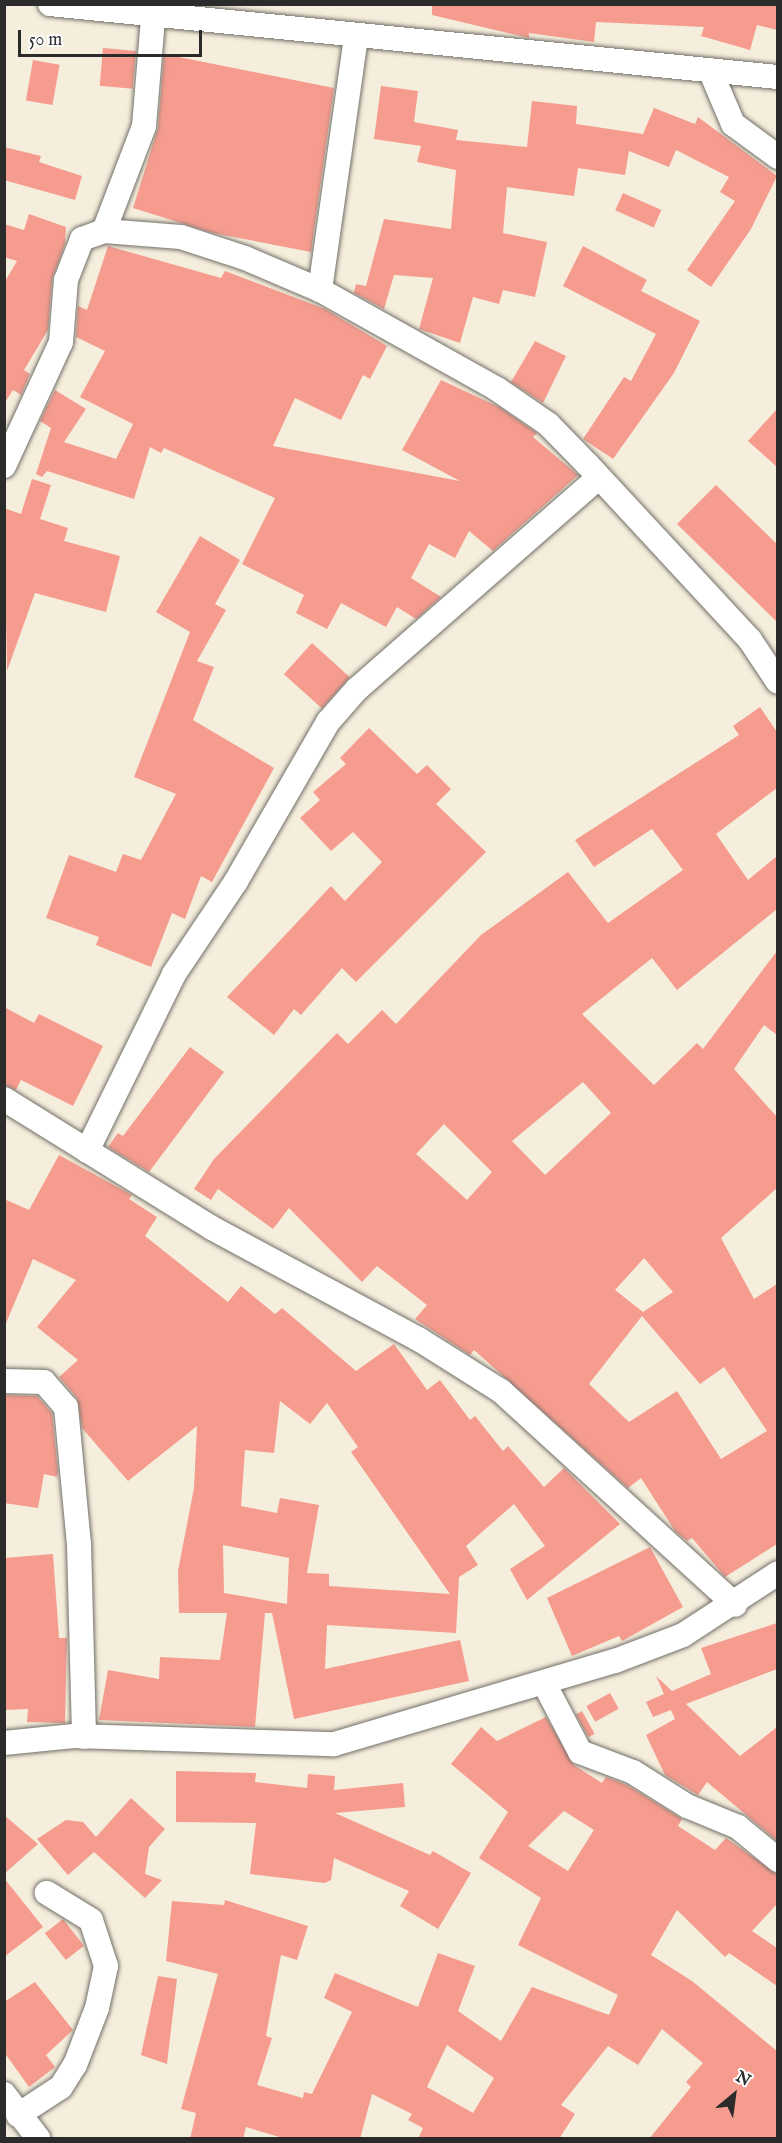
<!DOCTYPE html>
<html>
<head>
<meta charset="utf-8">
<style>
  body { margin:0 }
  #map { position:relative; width:782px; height:2143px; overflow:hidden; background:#f5eedc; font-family:"IM FELL English",serif }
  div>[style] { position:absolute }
  .building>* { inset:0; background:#f59c8f; transform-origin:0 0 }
  .roads { filter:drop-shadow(0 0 2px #726f69) drop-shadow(0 0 2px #726f69) }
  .minor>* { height:24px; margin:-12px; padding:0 12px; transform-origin:12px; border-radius:12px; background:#fff }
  span { translate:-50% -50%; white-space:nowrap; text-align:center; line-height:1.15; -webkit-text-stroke:6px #fff; paint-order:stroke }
  .frame { position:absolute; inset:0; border:6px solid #2b2b2b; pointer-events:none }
  .north { position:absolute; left:704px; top:2065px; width:60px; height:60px; -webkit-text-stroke:4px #fff; paint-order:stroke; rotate:29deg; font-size:16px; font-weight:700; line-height:24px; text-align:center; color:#2b2b2b }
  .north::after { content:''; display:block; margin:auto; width:21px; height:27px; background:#2b2b2b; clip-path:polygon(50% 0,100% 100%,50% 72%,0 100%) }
  .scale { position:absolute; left:18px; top:30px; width:184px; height:27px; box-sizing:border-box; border:3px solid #2b2b2b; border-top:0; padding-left:8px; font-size:18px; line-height:21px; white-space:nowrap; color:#2b2b2b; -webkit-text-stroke:4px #fff; paint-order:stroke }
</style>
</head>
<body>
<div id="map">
  <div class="building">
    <i style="clip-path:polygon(432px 4px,777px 4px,777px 30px,757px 25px,750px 50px,701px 36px,704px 27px,596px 22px,594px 42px,529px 33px,529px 38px,432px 15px)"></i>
    <i style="left:103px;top:48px;width:33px;height:38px;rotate:5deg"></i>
    <i style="clip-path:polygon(164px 54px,334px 88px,311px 252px,213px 233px,133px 208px,158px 128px)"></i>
    <i style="left:33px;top:60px;width:27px;height:41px;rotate:10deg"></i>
    <i style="clip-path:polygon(381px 86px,418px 91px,414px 122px,458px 130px,456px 140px,527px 147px,532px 101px,577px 106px,576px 124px,643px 134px,654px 108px,695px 124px,698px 117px,777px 176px,751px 229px,711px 287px,687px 270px,735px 201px,720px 192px,729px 177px,676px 150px,669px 167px,629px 151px,625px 175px,578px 168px,574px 196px,507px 187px,503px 233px,547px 242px,535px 297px,503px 290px,499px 304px,473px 297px,460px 343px,419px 329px,433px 278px,394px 275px,384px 309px,354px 293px,356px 284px,366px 286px,384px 219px,451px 229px,456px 170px,417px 162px,421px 146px,374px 139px)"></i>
    <i style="clip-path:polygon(4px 147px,41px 156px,39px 162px,82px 176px,75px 200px,4px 180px)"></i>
    <i style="left:623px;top:193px;width:42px;height:19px;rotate:24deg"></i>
    <i style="clip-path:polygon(29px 214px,66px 227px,65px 244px,52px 279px,48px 330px,24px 370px,30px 374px,21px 395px,13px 390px,4px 404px,4px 283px,17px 261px,4px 257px,4px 224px,24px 230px)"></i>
    <i style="clip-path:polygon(108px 246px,221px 278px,225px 271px,325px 309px,387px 346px,370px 379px,363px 375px,341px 420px,295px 398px,273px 446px,460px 481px,402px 450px,441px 380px,499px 407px,537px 433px,533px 437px,578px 475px,493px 551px,469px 531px,455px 558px,429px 544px,411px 578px,441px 597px,416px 619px,397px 607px,386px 627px,341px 603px,327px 629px,296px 613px,304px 595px,242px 564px,275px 498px,164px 448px,161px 453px,150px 447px,134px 499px,47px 471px,42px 477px,36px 474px,51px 428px,40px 421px,55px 390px,86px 409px,64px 442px,116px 459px,133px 424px,80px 397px,105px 351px,76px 337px,78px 306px,87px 310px)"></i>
    <i style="clip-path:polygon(583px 246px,647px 280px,641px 291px,700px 321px,674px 373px,613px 459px,583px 439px,624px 377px,631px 381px,656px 334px,563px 286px)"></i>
    <i style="clip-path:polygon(535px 341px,566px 356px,543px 403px,511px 382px)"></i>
    <i style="clip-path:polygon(777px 409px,777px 467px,748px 441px)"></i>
    <i style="clip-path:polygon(32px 479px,51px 485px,40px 519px,68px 528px,64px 541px,120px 556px,106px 612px,35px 593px,7px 671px,4px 508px,21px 514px)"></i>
    <i style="clip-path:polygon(716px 485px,777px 544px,777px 622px,677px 524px)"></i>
    <i style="clip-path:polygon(200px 536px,240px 560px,215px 604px,226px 610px,197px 661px,214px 667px,193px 720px,274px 768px,212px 882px,201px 876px,185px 919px,172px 913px,151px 967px,96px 945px,99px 937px,46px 918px,69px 855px,116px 872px,123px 854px,141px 860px,176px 794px,134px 777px,190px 632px,156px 612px)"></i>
    <i style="left:312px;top:643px;width:51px;height:42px;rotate:42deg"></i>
    <i style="clip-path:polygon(evenodd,760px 707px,777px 732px,777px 788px,716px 834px,748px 880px,777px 856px,777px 909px,677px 990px,652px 958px,582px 1014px,654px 1085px,697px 1043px,703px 1049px,777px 951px,777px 1035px,764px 1025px,734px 1069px,777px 1117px,777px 1188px,721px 1238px,754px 1299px,777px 1284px,777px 1544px,725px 1577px,692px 1538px,687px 1541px,675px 1531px,641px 1478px,628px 1488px,474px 1350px,470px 1355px,415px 1319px,427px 1305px,377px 1266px,362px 1282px,289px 1208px,273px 1229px,218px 1189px,211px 1200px,194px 1189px,214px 1159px,337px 1033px,348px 1044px,382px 1010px,396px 1024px,481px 935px,568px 872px,608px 923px,683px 870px,652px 829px,594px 867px,575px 840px,739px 735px,733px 726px,760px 707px,583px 1082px,611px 1113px,545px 1175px,512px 1141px,583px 1082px,760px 707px,444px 1124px,492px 1172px,467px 1200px,416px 1154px,444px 1124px,760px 707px,644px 1258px,673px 1292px,643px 1312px,615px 1290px,644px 1258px,760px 707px,642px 1316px,700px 1384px,724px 1367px,767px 1431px,721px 1459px,677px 1391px,629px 1422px,589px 1384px,642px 1316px)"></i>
    <i style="clip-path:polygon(369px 728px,417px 774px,427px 765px,451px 789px,436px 804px,486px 852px,356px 982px,342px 968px,301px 1015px,294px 1009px,274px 1035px,227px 997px,331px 886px,345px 901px,382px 862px,353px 832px,331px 851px,300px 818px,320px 800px,313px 792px,346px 764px,340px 758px)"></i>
    <i style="clip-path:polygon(4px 1007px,34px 1023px,39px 1014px,103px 1046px,73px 1106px,21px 1080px,16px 1090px,4px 1085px)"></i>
    <i style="clip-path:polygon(190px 1047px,224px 1072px,149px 1172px,108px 1147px,118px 1133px,123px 1136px)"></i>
    <i style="clip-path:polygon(evenodd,59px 1155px,132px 1195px,129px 1199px,157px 1217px,145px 1236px,228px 1302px,241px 1286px,275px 1314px,282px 1308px,356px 1371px,394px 1344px,427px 1390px,440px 1380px,470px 1420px,475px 1416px,503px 1451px,508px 1446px,544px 1487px,564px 1468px,620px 1524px,527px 1600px,510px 1569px,545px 1546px,514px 1504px,466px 1546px,478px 1565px,459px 1577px,456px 1633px,327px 1625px,325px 1669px,460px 1640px,469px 1681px,294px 1719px,272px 1613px,265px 1613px,255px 1727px,99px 1720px,108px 1670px,159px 1679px,160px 1657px,220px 1660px,227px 1613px,179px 1613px,178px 1571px,194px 1488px,197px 1426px,128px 1481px,82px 1428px,77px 1398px,59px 1377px,78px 1360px,37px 1327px,76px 1280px,33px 1259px,4px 1328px,4px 1199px,29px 1210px,59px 1155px,280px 1401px,310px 1424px,327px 1403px,358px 1447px,351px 1452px,450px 1594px,329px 1586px,329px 1574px,307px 1573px,319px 1505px,280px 1498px,277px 1513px,241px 1506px,245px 1450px,274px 1453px,280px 1401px,59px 1155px,223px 1545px,289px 1558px,287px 1604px,224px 1593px,223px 1545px)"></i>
    <i style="clip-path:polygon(4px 1395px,37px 1396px,52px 1413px,58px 1472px,57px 1477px,44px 1474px,38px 1508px,4px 1503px)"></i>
    <i style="clip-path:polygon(650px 1547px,683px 1607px,622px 1641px,619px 1636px,572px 1656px,547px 1598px)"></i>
    <i style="clip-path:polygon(53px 1554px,59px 1638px,67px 1638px,65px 1723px,27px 1722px,28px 1709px,4px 1710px,4px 1558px)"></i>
    <i style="clip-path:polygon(777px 1623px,777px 1669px,686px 1704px,740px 1756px,777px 1727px,777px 1841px,707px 1782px,698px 1795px,665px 1775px,646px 1735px,675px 1719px,671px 1710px,653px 1717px,646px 1702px,664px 1694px,656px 1676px,672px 1691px,711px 1674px,701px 1648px)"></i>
    <i style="left:610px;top:1693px;width:18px;height:27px;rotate:61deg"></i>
    <i style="left:582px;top:1711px;width:26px;height:7px;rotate:61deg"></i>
    <i style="clip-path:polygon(evenodd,546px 1717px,574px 1765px,602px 1783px,606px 1777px,627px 1785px,682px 1819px,678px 1826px,715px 1850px,726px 1838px,777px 1874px,777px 1904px,752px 1931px,777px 1948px,777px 1986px,729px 1953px,725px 1957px,677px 1910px,651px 1955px,692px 1981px,777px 2051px,777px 2139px,649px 2139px,691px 2087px,686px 2082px,703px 2063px,662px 2029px,638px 2065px,608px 2046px,561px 2105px,575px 2114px,559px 2139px,418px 2139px,423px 2128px,408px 2120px,412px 2114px,372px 2094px,360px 2139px,286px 2139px,246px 2127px,243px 2139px,190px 2139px,196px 2113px,181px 2109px,218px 1974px,166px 1961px,172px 1901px,224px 1905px,225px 1900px,308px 1926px,297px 1960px,281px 1955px,266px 2036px,272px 2038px,257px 2085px,303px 2098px,304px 2092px,312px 2094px,352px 2012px,324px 1998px,335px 1973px,418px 2007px,438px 1953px,475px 1966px,458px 2011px,501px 2041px,532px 1987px,609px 2015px,618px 1995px,518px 1945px,541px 1898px,479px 1858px,508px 1812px,451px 1764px,481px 1727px,497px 1741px,546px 1717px,564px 1811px,594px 1830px,568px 1871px,528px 1846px,564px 1811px,546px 1717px,447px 2045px,494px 2078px,473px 2113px,427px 2087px,447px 2045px)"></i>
    <i style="clip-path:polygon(176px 1771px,256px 1773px,255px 1782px,307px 1788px,308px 1774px,335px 1776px,334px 1790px,403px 1783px,405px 1807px,335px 1813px,430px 1855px,433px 1851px,471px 1873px,438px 1929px,400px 1906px,409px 1891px,334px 1858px,331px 1880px,325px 1883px,250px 1874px,256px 1823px,176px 1822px)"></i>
    <i style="clip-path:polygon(131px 1798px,165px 1829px,149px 1847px,145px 1874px,162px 1880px,145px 1898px,94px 1852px,68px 1875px,37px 1839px,66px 1820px,83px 1822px,96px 1837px)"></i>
    <i style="clip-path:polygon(4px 1815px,38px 1844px,4px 1874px)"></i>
    <i style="clip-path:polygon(4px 1878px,43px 1927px,4px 1957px)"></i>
    <i style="left:63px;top:1919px;width:34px;height:23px;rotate:52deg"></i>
    <i style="clip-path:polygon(158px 1976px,177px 1979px,167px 2064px,141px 2055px)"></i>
    <i style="clip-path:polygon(35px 1982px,73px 2030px,46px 2055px,55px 2067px,29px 2087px,4px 2052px,4px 2002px)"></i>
  </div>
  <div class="roads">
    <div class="minor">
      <i style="left:50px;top:4px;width:732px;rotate:5.73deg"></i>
      <i style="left:710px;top:70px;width:59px;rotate:66.9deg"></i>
      <i style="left:733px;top:124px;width:56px;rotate:36.3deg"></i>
      <i style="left:104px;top:231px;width:77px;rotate:4.5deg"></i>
      <i style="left:181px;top:237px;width:67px;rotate:18.2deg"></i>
      <i style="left:245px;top:258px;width:82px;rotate:23.1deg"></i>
      <i style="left:320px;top:290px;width:203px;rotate:29.2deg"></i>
      <i style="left:497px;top:389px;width:62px;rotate:34.5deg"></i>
      <i style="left:548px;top:424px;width:57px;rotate:45.7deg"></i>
      <i style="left:588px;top:465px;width:238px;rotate:47.2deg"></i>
      <i style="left:750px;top:640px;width:50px;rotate:56.3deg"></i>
      <i style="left:320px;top:290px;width:256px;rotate:-81.9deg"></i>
      <i style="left:4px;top:466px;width:136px;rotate:-65.3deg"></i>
      <i style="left:61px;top:342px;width:62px;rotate:-85.4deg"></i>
      <i style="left:66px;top:280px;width:44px;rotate:-68.7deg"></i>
      <i style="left:82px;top:239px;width:23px;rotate:-20deg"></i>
      <i style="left:104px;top:231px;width:112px;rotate:-69.1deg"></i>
      <i style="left:144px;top:126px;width:108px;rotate:-85.2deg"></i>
      <i style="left:4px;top:1099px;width:245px;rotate:31.8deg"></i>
      <i style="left:212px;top:1228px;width:236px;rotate:28.3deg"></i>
      <i style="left:420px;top:1340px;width:96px;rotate:32.2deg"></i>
      <i style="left:501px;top:1391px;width:317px;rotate:42.4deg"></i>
      <i style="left:87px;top:1151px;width:197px;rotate:-63.8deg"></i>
      <i style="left:174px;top:974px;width:110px;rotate:-56.2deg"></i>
      <i style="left:235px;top:883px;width:186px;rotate:-60deg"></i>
      <i style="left:328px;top:722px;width:44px;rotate:-48.7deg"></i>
      <i style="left:357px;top:689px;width:320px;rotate:-41.2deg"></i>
      <i style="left:4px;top:1381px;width:40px;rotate:1.4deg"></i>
      <i style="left:44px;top:1382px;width:33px;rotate:49deg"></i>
      <i style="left:66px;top:1407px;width:138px;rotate:84.6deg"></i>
      <i style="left:79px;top:1544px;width:193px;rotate:88.5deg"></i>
      <i style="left:544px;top:1683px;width:78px;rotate:62.4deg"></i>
      <i style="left:580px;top:1752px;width:57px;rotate:20.7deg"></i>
      <i style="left:633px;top:1772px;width:64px;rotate:32.2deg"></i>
      <i style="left:687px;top:1806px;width:55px;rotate:22.4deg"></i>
      <i style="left:738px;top:1827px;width:52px;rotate:39.5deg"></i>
      <i style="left:4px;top:1743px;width:70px;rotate:-5.7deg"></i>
      <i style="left:74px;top:1736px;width:260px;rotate:1.8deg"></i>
      <i style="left:334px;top:1744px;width:293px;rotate:-16.5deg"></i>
      <i style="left:615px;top:1661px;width:73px;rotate:-20.9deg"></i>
      <i style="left:683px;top:1635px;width:113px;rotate:-33.1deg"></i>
      <i style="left:4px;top:2094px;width:56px;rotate:52.3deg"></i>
      <i style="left:18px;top:2115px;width:51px;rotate:-33.1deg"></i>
      <i style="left:61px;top:2087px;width:26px;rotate:-58deg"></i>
      <i style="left:75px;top:2065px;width:61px;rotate:-68.9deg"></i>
      <i style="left:97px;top:2008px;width:43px;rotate:-77.9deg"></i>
      <i style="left:106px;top:1966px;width:48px;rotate:-108.1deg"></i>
      <i style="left:91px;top:1920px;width:52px;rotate:-148.5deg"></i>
    </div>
  </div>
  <div class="frame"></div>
  <div class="north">N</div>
  <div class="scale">50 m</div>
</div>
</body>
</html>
